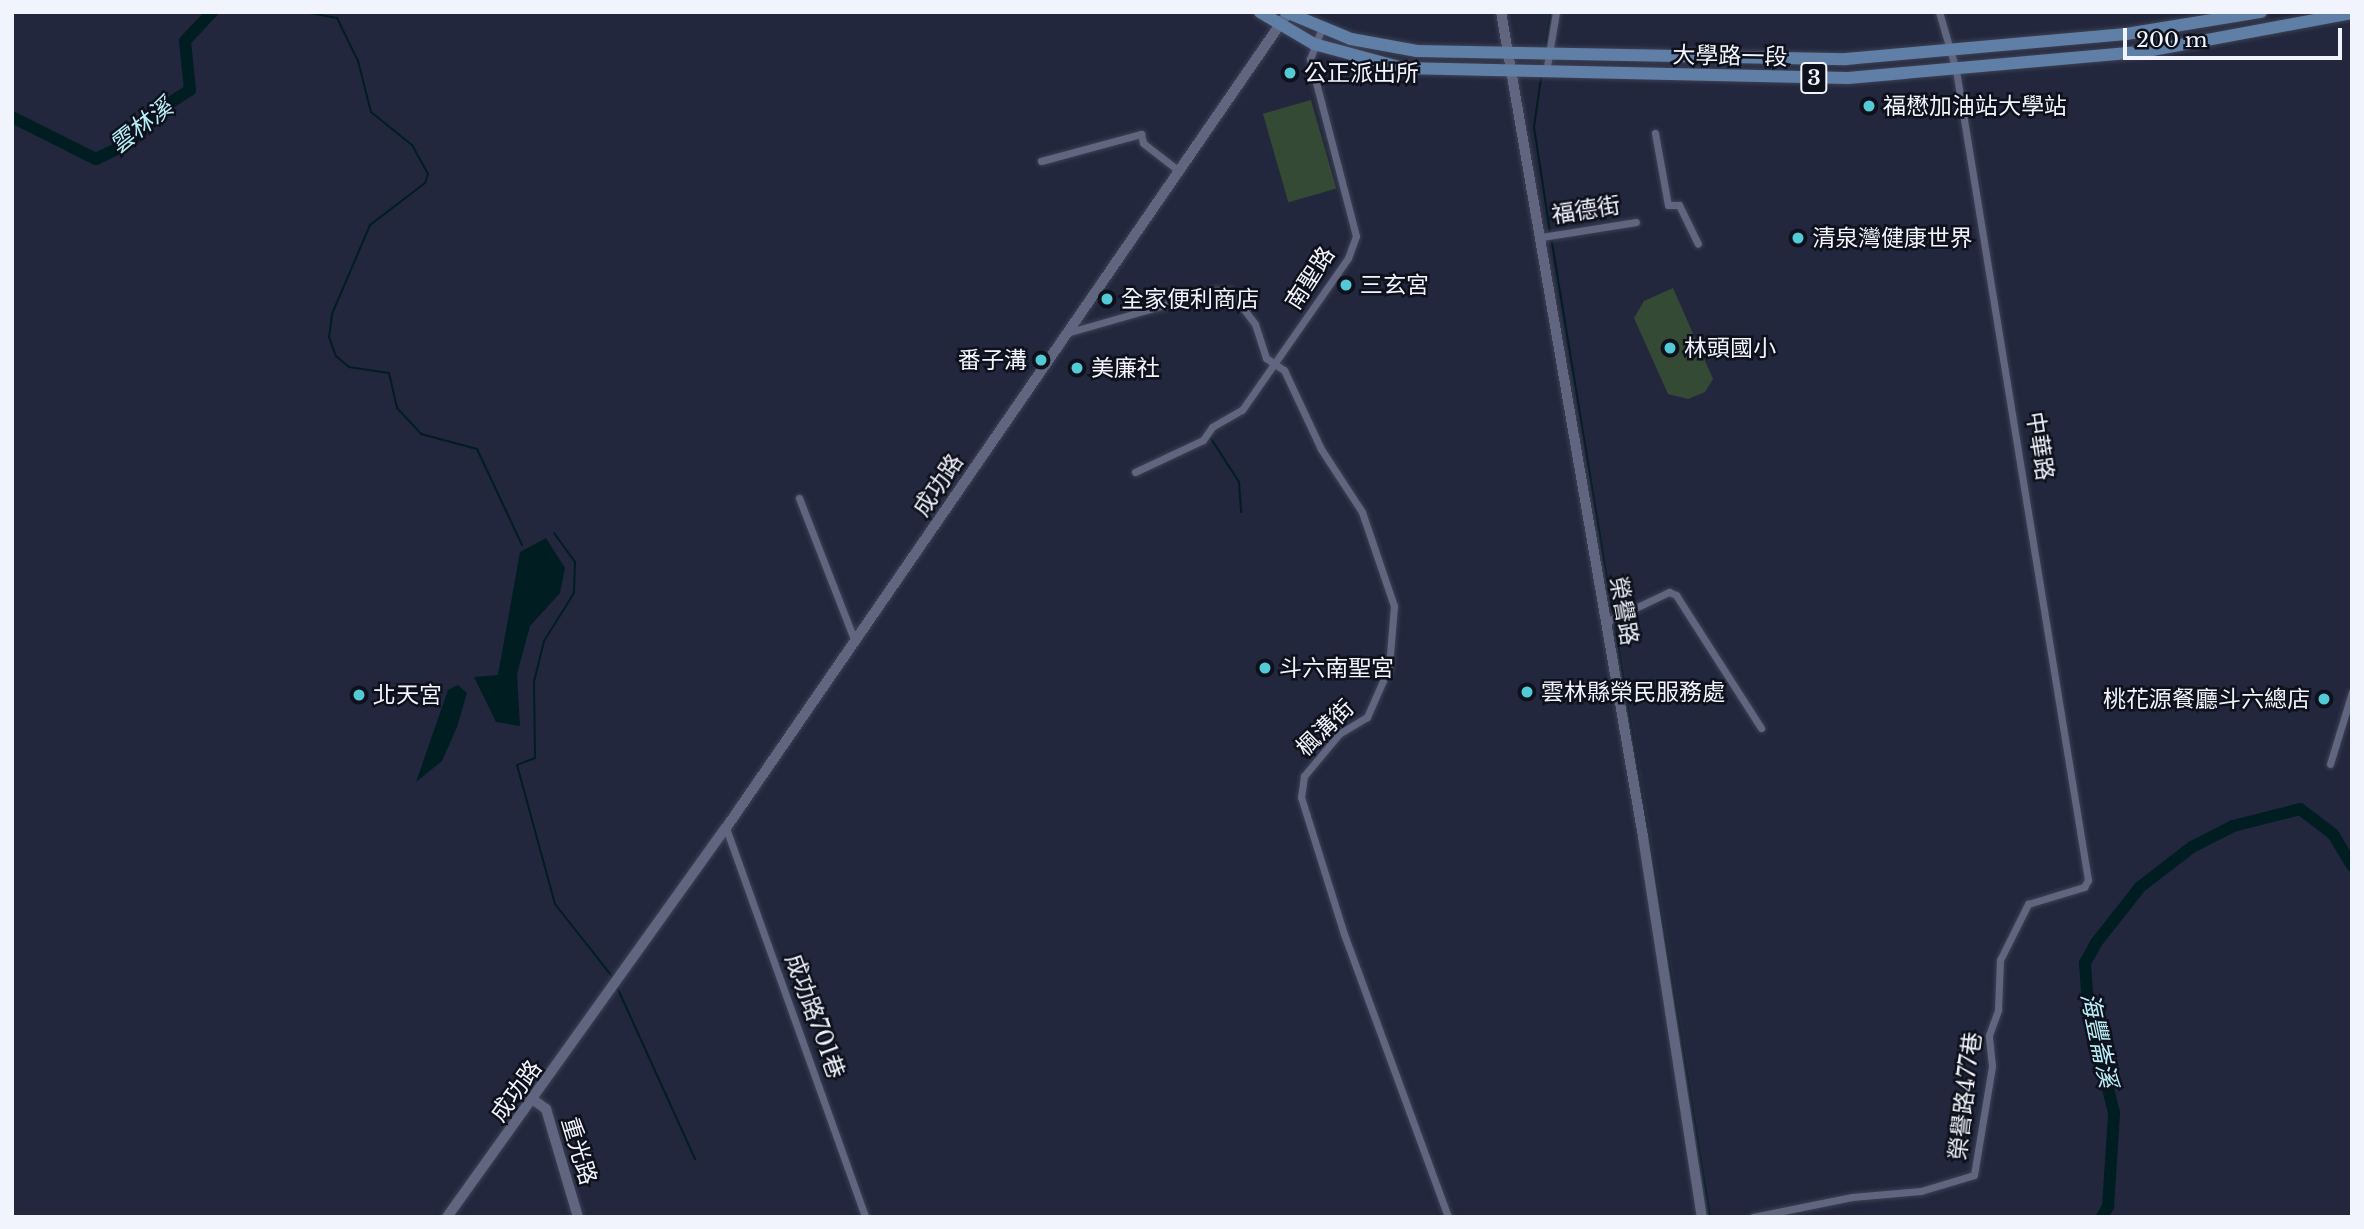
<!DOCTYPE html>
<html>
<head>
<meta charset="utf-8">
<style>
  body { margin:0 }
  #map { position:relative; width:2364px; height:1229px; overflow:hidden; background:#22273d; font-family:"Libre Baskerville","Noto Sans TC",serif }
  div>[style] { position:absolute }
  .green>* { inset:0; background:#354a35; transform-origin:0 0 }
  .water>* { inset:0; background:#001d22 }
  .stream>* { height:2px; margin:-1px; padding:0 1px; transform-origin:1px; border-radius:1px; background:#001d22 }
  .river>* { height:12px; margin:-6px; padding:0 6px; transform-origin:6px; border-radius:6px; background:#001d22 }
  .roads { filter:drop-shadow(0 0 2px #3e4154) drop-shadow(0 0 2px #3e4154) }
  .minor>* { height:7px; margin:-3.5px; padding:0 3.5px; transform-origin:3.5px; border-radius:3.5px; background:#606680 }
  .tertiary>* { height:10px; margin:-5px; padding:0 5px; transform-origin:5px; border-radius:5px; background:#606680 }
  .secondary>* { height:10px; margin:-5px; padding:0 5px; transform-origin:5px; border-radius:5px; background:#606680 }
  .primary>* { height:12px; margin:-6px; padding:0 6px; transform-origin:6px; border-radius:6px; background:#607fa7 }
  .dots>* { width:19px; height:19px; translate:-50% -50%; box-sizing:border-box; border:4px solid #0e111b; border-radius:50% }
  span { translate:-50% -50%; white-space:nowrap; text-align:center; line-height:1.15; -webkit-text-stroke:5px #0e111b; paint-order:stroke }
  .shield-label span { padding:2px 5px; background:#0e111b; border:2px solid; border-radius:5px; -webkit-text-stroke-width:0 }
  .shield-label { font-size:21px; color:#f1f4fd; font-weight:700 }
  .street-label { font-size:23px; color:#f1f4fd }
  .poi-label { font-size:23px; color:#f1f4fd }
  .left { translate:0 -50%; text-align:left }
  .right { translate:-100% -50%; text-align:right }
  .water-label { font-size:24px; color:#baeff9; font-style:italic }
  .frame { position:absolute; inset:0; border:14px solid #f1f4fd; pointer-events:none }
  .scale { position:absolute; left:2123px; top:28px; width:219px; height:32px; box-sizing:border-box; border:4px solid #f1f4fd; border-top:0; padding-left:9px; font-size:21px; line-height:24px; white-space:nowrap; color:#f1f4fd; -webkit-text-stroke:5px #0e111b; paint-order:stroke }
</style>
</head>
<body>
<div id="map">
  <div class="green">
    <i style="left:1311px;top:100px;width:92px;height:50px;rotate:74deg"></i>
    <i style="clip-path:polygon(1673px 288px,1713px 379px,1705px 392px,1688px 399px,1668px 394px,1634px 318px,1644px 301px)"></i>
  </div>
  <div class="water">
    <i style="clip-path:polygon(546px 538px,565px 568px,560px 593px,530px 626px,517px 674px,520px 726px,496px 722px,474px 677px,498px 675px,520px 552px)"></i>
    <i style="clip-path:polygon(458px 685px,467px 693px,457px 727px,442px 761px,416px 782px,448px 690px)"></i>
  </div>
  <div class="stream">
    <i style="left:304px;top:12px;width:34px;rotate:10deg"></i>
    <i style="left:337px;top:18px;width:48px;rotate:64deg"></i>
    <i style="left:358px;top:61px;width:53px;rotate:75.7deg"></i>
    <i style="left:371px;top:112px;width:53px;rotate:38.8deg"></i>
    <i style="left:412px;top:145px;width:33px;rotate:61deg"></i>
    <i style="left:428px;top:174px;width:9px;rotate:108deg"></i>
    <i style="left:425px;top:183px;width:69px;rotate:142.6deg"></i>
    <i style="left:370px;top:225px;width:97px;rotate:113.1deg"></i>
    <i style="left:332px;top:314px;width:23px;rotate:97deg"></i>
    <i style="left:329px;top:337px;width:20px;rotate:70deg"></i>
    <i style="left:336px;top:356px;width:17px;rotate:40deg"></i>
    <i style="left:349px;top:367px;width:40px;rotate:8.5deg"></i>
    <i style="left:389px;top:373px;width:36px;rotate:77deg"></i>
    <i style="left:397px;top:408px;width:35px;rotate:47deg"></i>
    <i style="left:421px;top:434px;width:58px;rotate:15deg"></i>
    <i style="left:477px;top:449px;width:106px;rotate:64.9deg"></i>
    <i style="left:1545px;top:48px;width:36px;rotate:-81deg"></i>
    <i style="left:1541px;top:78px;width:49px;rotate:98.1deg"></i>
    <i style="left:1534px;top:127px;width:105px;rotate:81.3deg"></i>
    <i style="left:1551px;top:237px;width:383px;rotate:80.7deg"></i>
    <i style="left:1210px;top:437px;width:54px;rotate:57.2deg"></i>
    <i style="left:1239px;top:482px;width:30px;rotate:86deg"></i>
    <i style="left:554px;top:533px;width:36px;rotate:54deg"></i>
    <i style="left:575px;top:562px;width:31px;rotate:92deg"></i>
    <i style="left:574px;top:593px;width:57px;rotate:122deg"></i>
    <i style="left:544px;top:641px;width:42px;rotate:103.7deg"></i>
    <i style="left:534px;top:682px;width:76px;rotate:89.2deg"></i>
    <i style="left:535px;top:758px;width:19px;rotate:159deg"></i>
    <i style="left:517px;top:765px;width:144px;rotate:74.7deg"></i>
    <i style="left:555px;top:904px;width:95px;rotate:51.8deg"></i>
    <i style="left:1614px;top:620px;width:605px;rotate:80.86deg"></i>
    <i style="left:617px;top:987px;width:189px;rotate:65.6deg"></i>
  </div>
  <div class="river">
    <i style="left:12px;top:117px;width:94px;rotate:26.6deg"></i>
    <i style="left:96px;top:159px;width:30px;rotate:-26deg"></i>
    <i style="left:123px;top:146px;width:17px;rotate:-40deg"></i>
    <i style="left:136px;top:135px;width:15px;rotate:-67deg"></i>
    <i style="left:142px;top:121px;width:57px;rotate:-32.9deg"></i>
    <i style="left:190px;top:90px;width:49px;rotate:-95.8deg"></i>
    <i style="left:185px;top:41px;width:40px;rotate:-47deg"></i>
    <i style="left:2102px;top:1217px;width:12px;rotate:-59deg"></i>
    <i style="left:2108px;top:1207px;width:94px;rotate:-86.3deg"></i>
    <i style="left:2114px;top:1113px;width:110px;rotate:-103.7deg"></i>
    <i style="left:2088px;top:1006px;width:43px;rotate:-94deg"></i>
    <i style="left:2085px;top:963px;width:23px;rotate:-61deg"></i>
    <i style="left:2096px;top:943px;width:71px;rotate:-51.8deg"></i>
    <i style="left:2140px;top:887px;width:66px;rotate:-37.6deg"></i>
    <i style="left:2192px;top:847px;width:46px;rotate:-27.1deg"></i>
    <i style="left:2233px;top:826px;width:69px;rotate:-14.2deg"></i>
    <i style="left:2300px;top:809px;width:41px;rotate:37.1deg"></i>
    <i style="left:2333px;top:834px;width:37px;rotate:59deg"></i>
  </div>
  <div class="roads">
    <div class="minor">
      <i style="left:1546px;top:72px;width:61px;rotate:-80.5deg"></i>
      <i style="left:1655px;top:133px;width:73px;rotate:79.8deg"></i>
      <i style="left:1668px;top:205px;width:11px"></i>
      <i style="left:1679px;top:205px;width:43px;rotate:64deg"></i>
      <i style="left:1041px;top:161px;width:104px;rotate:-15.1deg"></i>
      <i style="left:1141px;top:134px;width:9px;rotate:77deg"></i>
      <i style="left:1143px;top:143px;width:46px;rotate:37.9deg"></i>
      <i style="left:1542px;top:237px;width:95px;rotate:-9.1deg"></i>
      <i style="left:1070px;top:332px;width:152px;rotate:-16deg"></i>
      <i style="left:1216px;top:290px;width:14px;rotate:4deg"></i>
      <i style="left:1230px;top:291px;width:41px;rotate:52.9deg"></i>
      <i style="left:1255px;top:324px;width:36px;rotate:72deg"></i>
      <i style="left:1266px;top:358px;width:22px;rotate:34deg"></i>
      <i style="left:1284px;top:370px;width:87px;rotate:64.9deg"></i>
      <i style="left:1321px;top:449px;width:75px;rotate:56.9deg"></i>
      <i style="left:1362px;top:512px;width:99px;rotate:71.2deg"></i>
      <i style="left:1394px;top:606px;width:61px;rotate:94.7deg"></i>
      <i style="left:1389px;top:667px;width:55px;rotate:113.7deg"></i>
      <i style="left:1367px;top:717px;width:33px;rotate:149deg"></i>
      <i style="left:1339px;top:734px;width:55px;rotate:129.8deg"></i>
      <i style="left:1304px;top:776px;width:21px;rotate:98deg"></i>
      <i style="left:1301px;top:797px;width:144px;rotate:72.6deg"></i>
      <i style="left:1344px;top:934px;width:302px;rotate:69.8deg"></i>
      <i style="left:1135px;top:472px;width:75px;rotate:-25.2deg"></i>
      <i style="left:1203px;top:440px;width:16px;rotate:-55deg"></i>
      <i style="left:1212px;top:427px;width:34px;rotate:-30deg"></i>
      <i style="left:1242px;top:410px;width:185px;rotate:-55.1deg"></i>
      <i style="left:1348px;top:258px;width:23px;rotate:-70deg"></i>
      <i style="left:1356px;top:236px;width:183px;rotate:-104.6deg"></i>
      <i style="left:1310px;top:59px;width:31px;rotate:-69deg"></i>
      <i style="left:799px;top:498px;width:151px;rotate:68.7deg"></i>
      <i style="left:1606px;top:622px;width:70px;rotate:-25.5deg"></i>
      <i style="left:1669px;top:592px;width:8px;rotate:23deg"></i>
      <i style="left:1676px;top:595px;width:158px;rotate:57.4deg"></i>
      <i style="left:2330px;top:764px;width:75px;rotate:-73deg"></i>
      <i style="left:726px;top:828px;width:413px;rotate:70.3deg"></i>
      <i style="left:1753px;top:1217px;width:101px;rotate:-11.4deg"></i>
      <i style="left:1852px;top:1197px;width:69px;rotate:-5deg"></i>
      <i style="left:1921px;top:1191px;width:55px;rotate:-16.8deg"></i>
      <i style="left:1974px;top:1175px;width:110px;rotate:-80.6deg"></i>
      <i style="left:1992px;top:1066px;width:31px;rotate:-96deg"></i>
      <i style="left:1989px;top:1035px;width:27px;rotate:-70deg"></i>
      <i style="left:1998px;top:1010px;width:50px;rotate:-87.7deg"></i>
      <i style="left:2000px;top:960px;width:63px;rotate:-63.4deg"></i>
      <i style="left:2028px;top:904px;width:59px;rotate:-16.9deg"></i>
      <i style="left:2084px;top:887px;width:8px;rotate:-60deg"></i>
      <i style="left:2088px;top:880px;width:821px;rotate:-99.26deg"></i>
      <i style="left:1956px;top:70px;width:60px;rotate:-106.3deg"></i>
    </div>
    <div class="tertiary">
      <i style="left:1501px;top:12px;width:837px;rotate:80.23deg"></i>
      <i style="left:1643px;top:837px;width:385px;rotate:81.2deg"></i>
      <i style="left:535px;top:1101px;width:14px;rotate:36deg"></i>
      <i style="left:546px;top:1109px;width:113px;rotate:73.5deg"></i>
    </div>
    <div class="secondary">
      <i style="left:447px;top:1217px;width:479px;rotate:-54.4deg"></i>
      <i style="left:726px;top:828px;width:985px;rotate:-55.42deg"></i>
    </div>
    <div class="primary">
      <i style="left:1260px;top:12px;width:63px;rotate:30.7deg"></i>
      <i style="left:1314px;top:44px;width:92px;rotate:15.1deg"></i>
      <i style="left:1403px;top:68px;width:445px;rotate:1.3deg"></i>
      <i style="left:1848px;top:78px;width:295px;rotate:-5.1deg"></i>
      <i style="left:2142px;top:52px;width:214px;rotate:-10.5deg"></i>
      <i style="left:1286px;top:12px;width:70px;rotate:22.6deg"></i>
      <i style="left:1351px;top:39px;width:67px;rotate:10.3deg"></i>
      <i style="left:1417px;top:51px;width:429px;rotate:1.1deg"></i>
      <i style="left:1846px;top:59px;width:281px;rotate:-5.1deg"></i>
      <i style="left:2126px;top:34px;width:137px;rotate:-9.3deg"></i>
    </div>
  </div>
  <div class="dots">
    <i style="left:1290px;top:73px;background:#52cbd7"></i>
    <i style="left:1869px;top:106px;background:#52cbd7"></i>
    <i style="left:1798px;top:238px;background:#52cbd7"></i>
    <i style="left:1346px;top:285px;background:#52cbd7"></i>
    <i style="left:1107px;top:299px;background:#52cbd7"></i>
    <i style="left:1670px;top:348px;background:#52cbd7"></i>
    <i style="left:1041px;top:360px;background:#52cbd7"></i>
    <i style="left:1077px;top:368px;background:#52cbd7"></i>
    <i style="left:1265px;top:668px;background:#52cbd7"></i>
    <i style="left:1527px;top:692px;background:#52cbd7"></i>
    <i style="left:359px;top:695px;background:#52cbd7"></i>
    <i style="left:2324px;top:699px;background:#52cbd7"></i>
  </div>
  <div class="shield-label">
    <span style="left:1814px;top:78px">3</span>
  </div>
  <div class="street-label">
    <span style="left:1730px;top:56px;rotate:1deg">大學路一段</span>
    <span style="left:1586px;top:210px;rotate:-9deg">福德街</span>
    <span style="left:1310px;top:278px;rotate:-57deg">南聖路</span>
    <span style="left:2040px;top:446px;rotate:81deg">中華路</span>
    <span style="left:938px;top:485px;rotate:-56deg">成功路</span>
    <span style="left:1624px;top:611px;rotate:80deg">榮譽路</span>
    <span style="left:1325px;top:728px;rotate:-44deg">楓溝街</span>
    <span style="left:815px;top:1016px;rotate:70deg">成功路701巷</span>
    <span style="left:516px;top:1091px;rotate:-54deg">成功路</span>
    <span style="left:1965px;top:1096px;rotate:-83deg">榮譽路477巷</span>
    <span style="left:579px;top:1151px;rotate:73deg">重光路</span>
  </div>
  <div class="poi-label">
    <span class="left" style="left:1304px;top:73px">公正派出所</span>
    <span class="left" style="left:1883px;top:106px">福懋加油站大學站</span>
    <span class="left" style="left:1812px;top:238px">清泉灣健康世界</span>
    <span class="left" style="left:1360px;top:285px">三玄宮</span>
    <span class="left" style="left:1121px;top:299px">全家便利商店</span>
    <span class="left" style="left:1684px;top:348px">林頭國小</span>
    <span class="right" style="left:1027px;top:360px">番子溝</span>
    <span class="left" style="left:1091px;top:368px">美廉社</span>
    <span class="left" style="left:1279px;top:668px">斗六南聖宮</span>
    <span class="left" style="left:1541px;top:692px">雲林縣榮民服務處</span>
    <span class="left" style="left:373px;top:695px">北天宮</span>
    <span class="right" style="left:2310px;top:699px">桃花源餐廳斗六總店</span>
  </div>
  <div class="water-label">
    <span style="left:141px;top:126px;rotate:-38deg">雲林溪</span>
    <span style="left:2099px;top:1040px;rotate:78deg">海豐崙溪</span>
  </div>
  <div class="frame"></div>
  <div class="scale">200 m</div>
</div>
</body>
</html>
